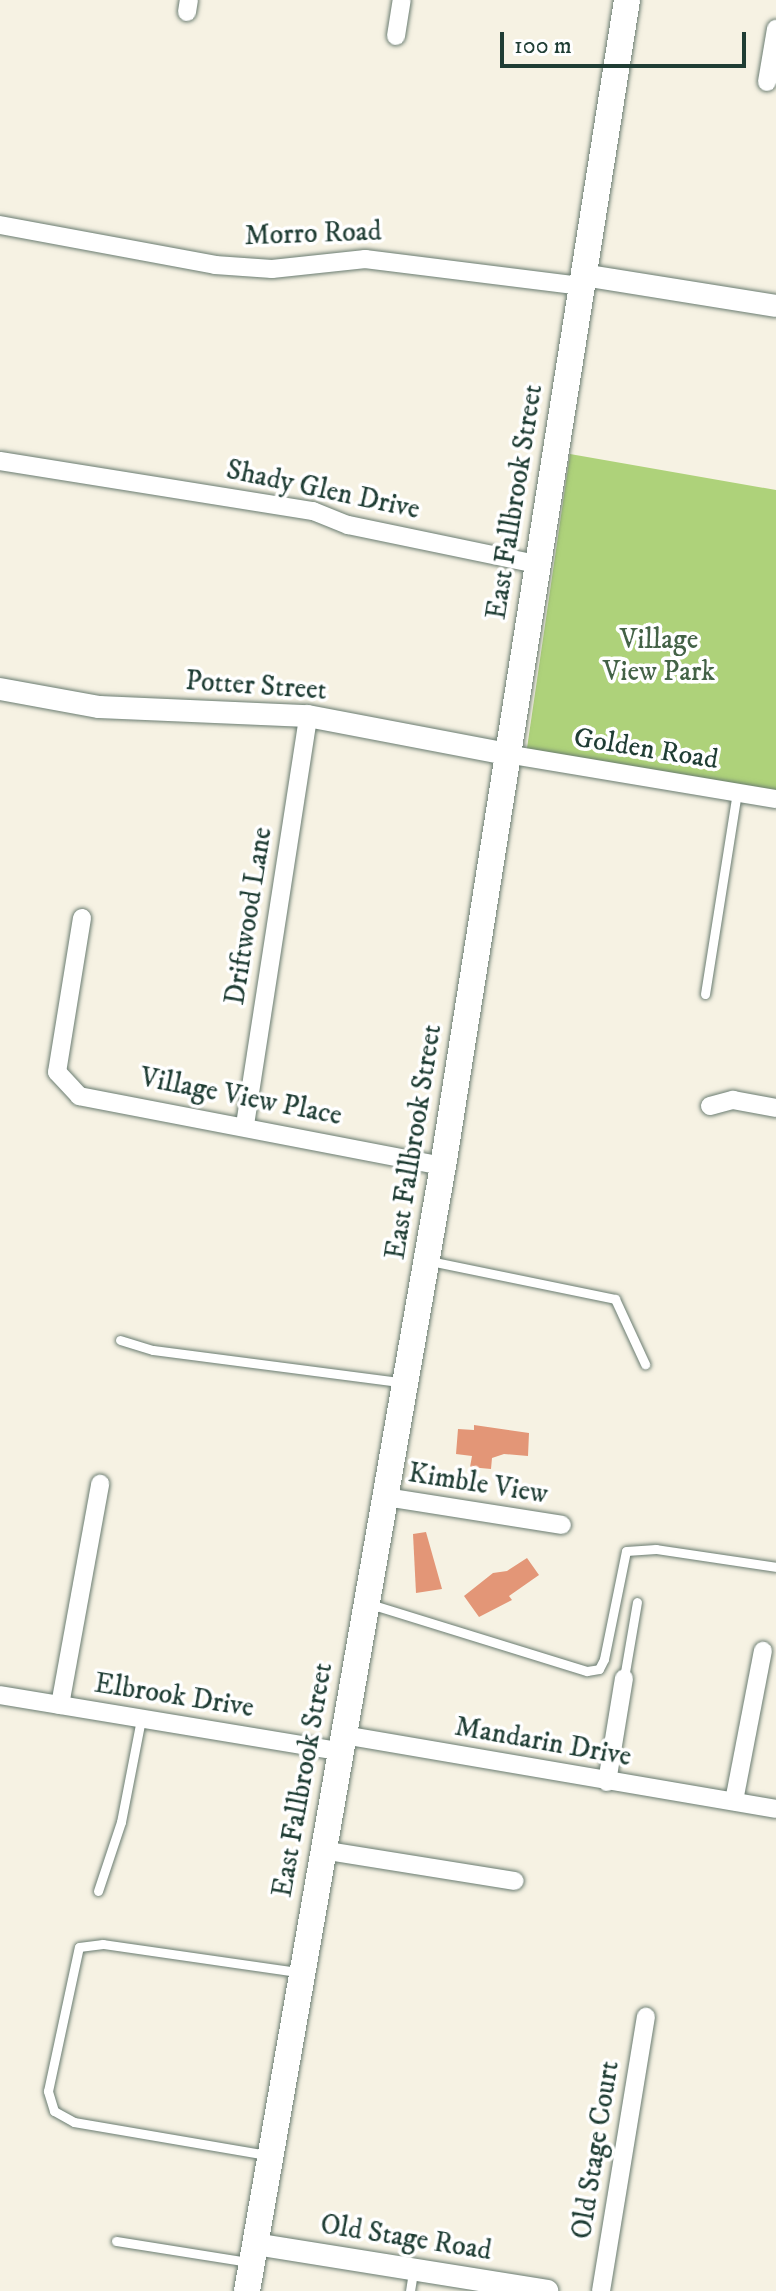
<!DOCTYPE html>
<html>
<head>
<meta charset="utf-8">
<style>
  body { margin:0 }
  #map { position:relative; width:776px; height:2291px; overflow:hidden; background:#f6f2e3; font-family:"IM FELL DW Pica",serif }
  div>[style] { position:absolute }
  .green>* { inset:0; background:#aed27a }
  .building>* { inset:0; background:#e39677 }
  .roads { filter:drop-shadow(0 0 2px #6a7c71) drop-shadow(0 0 2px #6a7c71) }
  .service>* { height:9px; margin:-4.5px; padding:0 4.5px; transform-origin:4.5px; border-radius:4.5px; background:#fff }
  .minor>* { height:18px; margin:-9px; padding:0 9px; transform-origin:9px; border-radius:9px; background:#fff }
  .tertiary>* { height:22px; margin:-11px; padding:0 11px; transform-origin:11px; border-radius:11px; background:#fff }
  .secondary>* { height:26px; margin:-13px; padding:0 13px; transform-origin:13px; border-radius:13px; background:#fff }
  span { translate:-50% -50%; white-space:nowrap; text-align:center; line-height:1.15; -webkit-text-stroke:7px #fff; paint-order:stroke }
  .street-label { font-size:28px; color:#1f3d34 }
  .park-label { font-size:28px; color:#436246 }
  .scale { position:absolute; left:500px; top:32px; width:246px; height:36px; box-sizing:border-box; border:4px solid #1f3d34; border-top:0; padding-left:10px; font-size:24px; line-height:28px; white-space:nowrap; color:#1f3d34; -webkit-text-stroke:6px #fff; paint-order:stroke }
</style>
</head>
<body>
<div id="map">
  <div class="green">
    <i style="clip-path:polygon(570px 454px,776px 490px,776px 798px,526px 755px)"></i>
  </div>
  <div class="building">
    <i style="clip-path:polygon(474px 1425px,529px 1433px,528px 1456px,504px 1454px,492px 1458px,491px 1469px,470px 1467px,472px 1456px,456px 1454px,458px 1429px,474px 1430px)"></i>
    <i style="clip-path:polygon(426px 1532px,442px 1589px,416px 1593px,413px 1534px)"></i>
    <i style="clip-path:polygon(527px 1558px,539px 1575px,509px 1596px,512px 1600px,479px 1617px,464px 1596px,493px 1573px,507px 1571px)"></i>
  </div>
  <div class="roads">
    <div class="service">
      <i style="left:705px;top:994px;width:205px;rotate:-81deg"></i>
      <i style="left:430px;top:1261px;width:189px;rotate:11.6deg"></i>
      <i style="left:615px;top:1299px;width:72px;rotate:65.2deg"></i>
      <i style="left:120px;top:1340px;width:34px;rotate:17deg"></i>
      <i style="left:153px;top:1350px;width:250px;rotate:7.4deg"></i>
      <i style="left:370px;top:1604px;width:227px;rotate:17.2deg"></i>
      <i style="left:587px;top:1671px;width:12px;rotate:-9deg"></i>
      <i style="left:599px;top:1669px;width:11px;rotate:-63deg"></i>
      <i style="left:604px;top:1659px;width:110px;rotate:-78.5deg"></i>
      <i style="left:626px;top:1551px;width:30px;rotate:-4deg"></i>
      <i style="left:656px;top:1549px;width:121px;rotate:8.5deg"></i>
      <i style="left:624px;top:1678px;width:77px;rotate:-80.3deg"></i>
      <i style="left:98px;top:1891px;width:73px;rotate:-71.6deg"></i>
      <i style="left:121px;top:1822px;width:105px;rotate:-79deg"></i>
      <i style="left:267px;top:2155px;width:196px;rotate:-170.3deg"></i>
      <i style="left:74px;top:2122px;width:23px;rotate:-151deg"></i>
      <i style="left:54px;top:2111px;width:21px;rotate:-107deg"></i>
      <i style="left:48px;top:2091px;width:147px;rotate:-77.9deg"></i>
      <i style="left:79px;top:1947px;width:24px;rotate:-7deg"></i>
      <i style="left:103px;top:1944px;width:197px;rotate:8.2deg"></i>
      <i style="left:116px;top:2241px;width:135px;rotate:9deg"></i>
      <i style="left:410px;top:2291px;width:20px;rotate:-81deg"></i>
    </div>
    <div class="minor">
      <i style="left:187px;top:12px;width:12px;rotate:-81deg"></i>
      <i style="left:396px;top:36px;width:36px;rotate:-81deg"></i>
      <i style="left:767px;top:82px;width:54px;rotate:-80.4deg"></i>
      <i style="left:0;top:225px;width:219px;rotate:10.5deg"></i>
      <i style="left:215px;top:265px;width:57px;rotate:4deg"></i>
      <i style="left:272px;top:269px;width:94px;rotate:-6.1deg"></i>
      <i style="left:365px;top:259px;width:219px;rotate:7.1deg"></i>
      <i style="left:0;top:461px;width:317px;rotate:9.1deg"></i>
      <i style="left:313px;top:511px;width:38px;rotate:22deg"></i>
      <i style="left:348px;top:525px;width:193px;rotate:11.7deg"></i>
      <i style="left:507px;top:754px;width:273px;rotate:9.5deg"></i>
      <i style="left:82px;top:918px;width:156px;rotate:99.2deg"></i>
      <i style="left:57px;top:1072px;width:33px;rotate:47deg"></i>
      <i style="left:79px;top:1096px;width:371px;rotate:10.9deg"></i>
      <i style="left:710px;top:1106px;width:24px;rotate:-15deg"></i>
      <i style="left:733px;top:1100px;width:44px;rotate:10.5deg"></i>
      <i style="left:245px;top:1125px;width:414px;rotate:-81.2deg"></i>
      <i style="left:386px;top:1497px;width:178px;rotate:9deg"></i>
      <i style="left:0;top:1695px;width:345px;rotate:9.4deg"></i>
      <i style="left:60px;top:1705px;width:225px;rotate:-79.7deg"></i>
      <i style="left:343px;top:1735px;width:439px;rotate:9.7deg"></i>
      <i style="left:607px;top:1782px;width:105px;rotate:-80.7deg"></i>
      <i style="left:734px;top:1801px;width:153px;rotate:-79.1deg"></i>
      <i style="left:322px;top:1850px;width:195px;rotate:9.1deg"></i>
      <i style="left:601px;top:2291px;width:278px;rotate:-80.7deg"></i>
    </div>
    <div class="tertiary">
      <i style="left:583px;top:275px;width:195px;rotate:9.1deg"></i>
      <i style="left:0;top:689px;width:101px;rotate:10.3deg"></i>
      <i style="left:99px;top:707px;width:209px;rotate:2.5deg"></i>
      <i style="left:308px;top:716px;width:203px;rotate:10.8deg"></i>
      <i style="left:255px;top:2244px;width:296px;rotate:9.1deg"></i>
    </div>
    <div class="secondary">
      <i style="left:247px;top:2291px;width:1142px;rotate:-80.12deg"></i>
      <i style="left:443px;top:1166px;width:1180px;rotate:-81.03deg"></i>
    </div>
  </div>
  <div class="street-label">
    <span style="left:313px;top:234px;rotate:-2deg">Morro Road</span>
    <span style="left:323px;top:490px;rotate:12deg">Shady Glen Drive</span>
    <span style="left:515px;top:502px;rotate:-81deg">East Fallbrook Street</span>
    <span style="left:256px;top:686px;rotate:4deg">Potter Street</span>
    <span style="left:646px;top:749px;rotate:9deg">Golden Road</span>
    <span style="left:249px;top:916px;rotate:-81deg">Driftwood Lane</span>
    <span style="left:241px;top:1097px;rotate:11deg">Village View Place</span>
    <span style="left:414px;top:1142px;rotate:-81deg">East Fallbrook Street</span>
    <span style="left:478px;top:1484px;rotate:9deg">Kimble View</span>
    <span style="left:174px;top:1696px;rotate:9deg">Elbrook Drive</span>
    <span style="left:543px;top:1742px;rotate:10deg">Mandarin Drive</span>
    <span style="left:303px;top:1780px;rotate:-80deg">East Fallbrook Street</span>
    <span style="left:596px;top:2150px;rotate:-81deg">Old Stage Court</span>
    <span style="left:406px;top:2238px;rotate:9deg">Old Stage Road</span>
  </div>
  <div class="park-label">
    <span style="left:659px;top:656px">Village<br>View Park</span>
  </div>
  <div class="scale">100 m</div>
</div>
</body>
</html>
